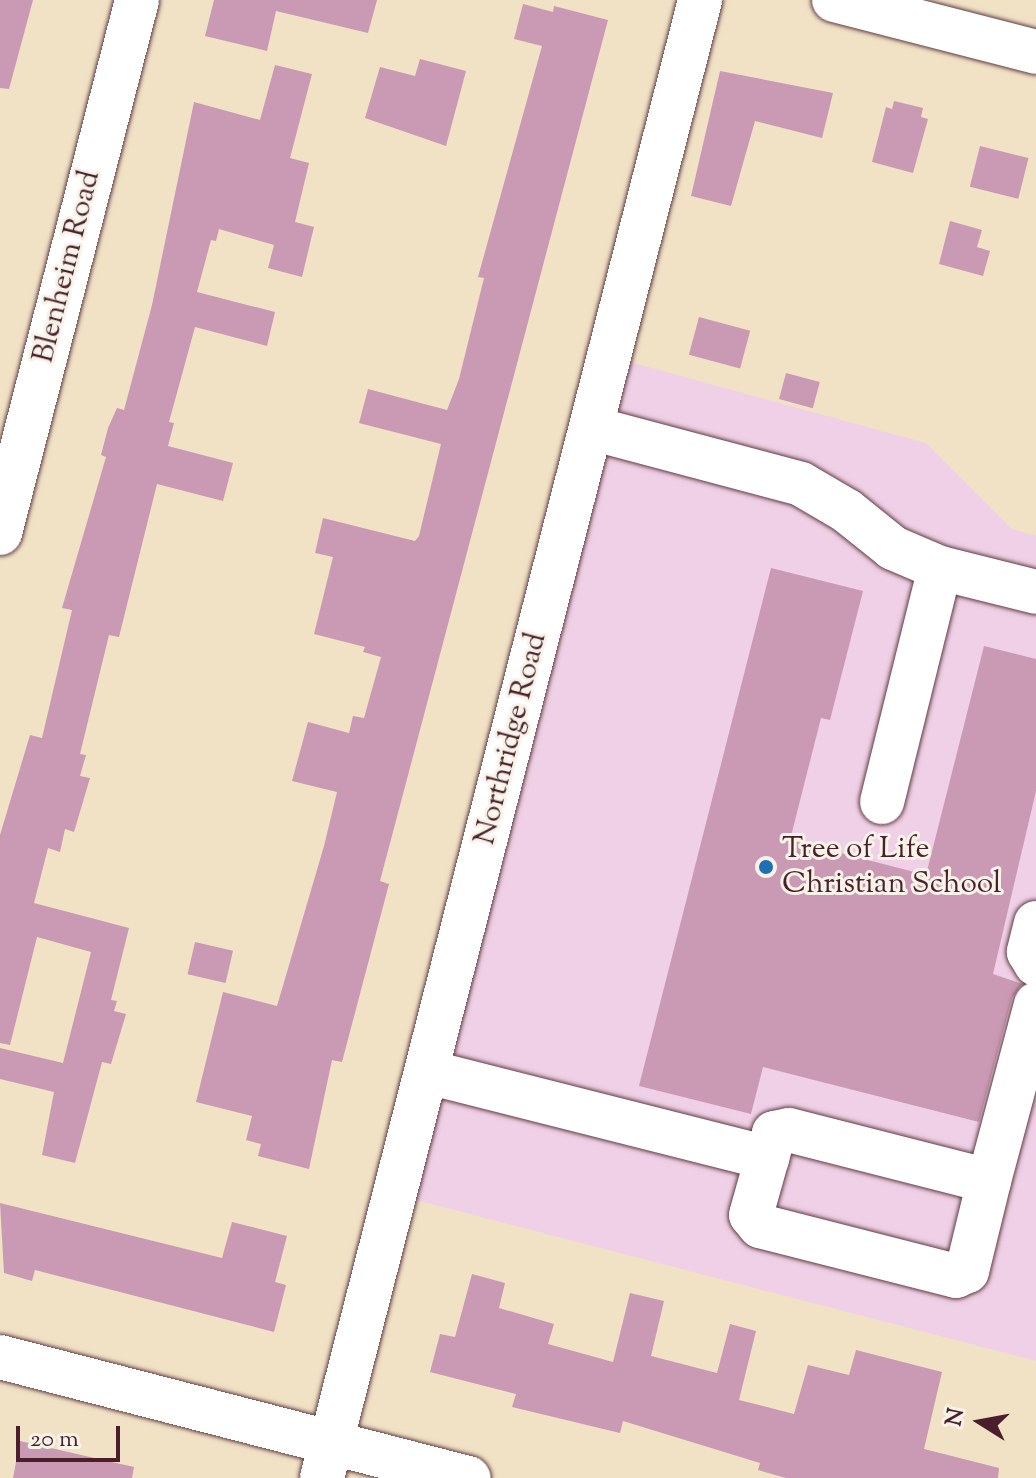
<!DOCTYPE html>
<html>
<head>
<meta charset="utf-8">
<style>
  body { margin:0 }
  #map { position:relative; width:1036px; height:1478px; overflow:hidden; background:#f1e2c6; font-family:"Sorts Mill Goudy",serif }
  div>[style] { position:absolute }
  .built>* { inset:0; background:#efd0e6 }
  .building>* { inset:0; background:#ca99b4; transform-origin:0 0 }
  .roads { filter:drop-shadow(0 0 2px #633c42) drop-shadow(0 0 2px #633c42) }
  .minor>* { height:44px; margin:-22px; padding:0 22px; transform-origin:22px; border-radius:22px; background:#fff }
  .dots>* { width:22px; height:22px; translate:-50% -50%; box-sizing:border-box; border:4px solid #f7f3e8; border-radius:50% }
  span { translate:-50% -50%; white-space:nowrap; text-align:center; line-height:1.15; -webkit-text-stroke:6px #f7f3e8; paint-order:stroke }
  .street-label { font-size:30px; color:#4a1f2b }
  .poi-label { font-size:30px; color:#4a1f2b }
  .left { translate:0 -50%; text-align:left }
  .north { position:absolute; left:940px; top:1382px; width:80px; height:80px; -webkit-text-stroke:6px #f7f3e8; paint-order:stroke; rotate:281deg; font-size:22px; font-weight:700; line-height:32px; text-align:center; color:#4a1f2b }
  .north::after { content:''; display:block; margin:auto; width:28px; height:36px; background:#4a1f2b; clip-path:polygon(50% 0,100% 100%,50% 72%,0 100%) }
  .scale { position:absolute; left:16px; top:1426px; width:104px; height:36px; box-sizing:border-box; border:4px solid #4a1f2b; border-top:0; padding-left:10px; font-size:24px; line-height:28px; white-space:nowrap; color:#4a1f2b; -webkit-text-stroke:6px #f7f3e8; paint-order:stroke }
</style>
</head>
<body>
<div id="map">
  <div class="built">
    <i style="clip-path:polygon(626px 361px,926px 443px,1012px 529px,1036px 536px,1036px 1361px,412px 1199px)"></i>
  </div>
  <div class="building">
    <i style="clip-path:polygon(0 0,33px 0,9px 89px,0 88px)"></i>
    <i style="clip-path:polygon(214px 0,377px 0,368px 33px,276px 11px,267px 51px,205px 36px)"></i>
    <i style="clip-path:polygon(523px 4px,553px 12px,554px 6px,608px 20px,380px 881px,389px 884px,342px 1062px,332px 1060px,309px 1169px,258px 1156px,261px 1144px,246px 1140px,252px 1116px,196px 1102px,223px 992px,277px 1006px,324px 846px,337px 792px,292px 781px,308px 722px,349px 733px,353px 716px,364px 718px,381px 657px,363px 652px,365px 647px,314px 634px,333px 557px,315px 553px,323px 518px,415px 541px,419px 536px,441px 444px,359px 423px,368px 389px,447px 410px,459px 379px,484px 278px,478px 277px,542px 46px,514px 39px)"></i>
    <i style="clip-path:polygon(420px 59px,466px 71px,446px 146px,365px 118px,380px 67px,415px 76px)"></i>
    <i style="clip-path:polygon(275px 65px,312px 74px,290px 158px,309px 163px,295px 222px,314px 227px,302px 277px,268px 268px,274px 245px,219px 229px,216px 241px,211px 240px,197px 292px,275px 312px,267px 346px,195px 327px,169px 422px,174px 423px,168px 446px,233px 463px,223px 501px,157px 484px,119px 637px,109px 635px,80px 754px,86px 755px,80px 776px,90px 778px,74px 832px,65px 829px,60px 852px,48px 848px,34px 903px,129px 928px,111px 1000px,117px 1001px,114px 1011px,126px 1014px,111px 1064px,102px 1062px,75px 1163px,42px 1155px,54px 1092px,0 1079px,0 1048px,63px 1063px,91px 952px,37px 937px,10px 1045px,0 1043px,0 835px,30px 735px,42px 738px,72px 610px,62px 608px,106px 457px,101px 455px,108px 428px,117px 408px,124px 410px,152px 305px,194px 102px,260px 120px)"></i>
    <i style="clip-path:polygon(720px 71px,833px 93px,822px 138px,755px 121px,731px 206px,691px 196px)"></i>
    <i style="clip-path:polygon(894px 101px,923px 108px,921px 117px,928px 119px,913px 173px,872px 162px,886px 107px,892px 109px)"></i>
    <i style="left:980px;top:146px;width:50px;height:42px;rotate:14deg"></i>
    <i style="clip-path:polygon(950px 221px,982px 230px,977px 247px,990px 251px,983px 276px,939px 264px)"></i>
    <i style="left:699px;top:317px;width:53px;height:39px;rotate:15deg"></i>
    <i style="left:786px;top:373px;width:35px;height:27px;rotate:15deg"></i>
    <i style="clip-path:polygon(771px 568px,863px 591px,830px 720px,821px 718px,790px 840px,926px 875px,984px 646px,1036px 659px,1036px 791px,993px 974px,1022px 984px,1012px 998px,979px 1122px,763px 1067px,751px 1114px,639px 1086px)"></i>
    <i style="left:195px;top:942px;width:39px;height:33px;rotate:13deg"></i>
    <i style="clip-path:polygon(0 1203px,222px 1258px,232px 1222px,287px 1236px,275px 1282px,286px 1285px,274px 1332px,35px 1270px,32px 1281px,4px 1273px)"></i>
    <i style="clip-path:polygon(472px 1274px,505px 1283px,499px 1308px,554px 1324px,548px 1344px,613px 1362px,630px 1293px,664px 1301px,651px 1356px,717px 1373px,730px 1324px,756px 1331px,739px 1400px,794px 1414px,808px 1365px,849px 1375px,856px 1350px,942px 1372px,924px 1449px,999px 1468px,998px 1478px,786px 1478px,758px 1470px,760px 1463px,623px 1421px,620px 1433px,512px 1407px,516px 1394px,430px 1372px,440px 1334px,455px 1337px)"></i>
    <i style="clip-path:polygon(20px 1441px,134px 1467px,132px 1478px,13px 1478px)"></i>
  </div>
  <div class="roads">
    <div class="minor">
      <i style="left:834px;top:0;width:209px;rotate:14.4deg"></i>
      <i style="left:591px;top:428px;width:217px;rotate:14.9deg"></i>
      <i style="left:801px;top:484px;width:53px;rotate:30.4deg"></i>
      <i style="left:847px;top:511px;width:59px;rotate:38.8deg"></i>
      <i style="left:893px;top:548px;width:51px;rotate:23.1deg"></i>
      <i style="left:940px;top:568px;width:99px;rotate:14deg"></i>
      <i style="left:0;top:533px;width:550px;rotate:-75.58deg"></i>
      <i style="left:882px;top:802px;width:241px;rotate:-76.1deg"></i>
      <i style="left:1036px;top:923px;width:30px;rotate:104deg"></i>
      <i style="left:1029px;top:952px;width:14px;rotate:60deg"></i>
      <i style="left:428px;top:1072px;width:350px;rotate:14.2deg"></i>
      <i style="left:789px;top:1130px;width:206px;rotate:14.3deg"></i>
      <i style="left:989px;top:1181px;width:93px;rotate:103.7deg"></i>
      <i style="left:967px;top:1271px;width:12px;rotate:156deg"></i>
      <i style="left:956px;top:1276px;width:202px;rotate:-165.7deg"></i>
      <i style="left:760px;top:1226px;width:14px;rotate:-129deg"></i>
      <i style="left:751px;top:1215px;width:59px;rotate:-74.3deg"></i>
      <i style="left:767px;top:1158px;width:26px;rotate:-74deg"></i>
      <i style="left:774px;top:1133px;width:15px;rotate:-11deg"></i>
      <i style="left:989px;top:1181px;width:183px;rotate:-75.1deg"></i>
      <i style="left:0;top:1357px;width:484px;rotate:14.5deg"></i>
      <i style="left:322px;top:1478px;width:1526px;rotate:-75.65deg"></i>
    </div>
  </div>
  <div class="dots">
    <i style="left:766px;top:867px;background:#1f6fb2"></i>
  </div>
  <div class="street-label">
    <span style="left:68px;top:267px;rotate:-76deg">Blenheim Road</span>
    <span style="left:512px;top:739px;rotate:-76deg">Northridge Road</span>
  </div>
  <div class="poi-label">
    <span class="left" style="left:782px;top:867px">Tree of Life<br>Christian School</span>
  </div>
  <div class="north">N</div>
  <div class="scale">20 m</div>
</div>
</body>
</html>
